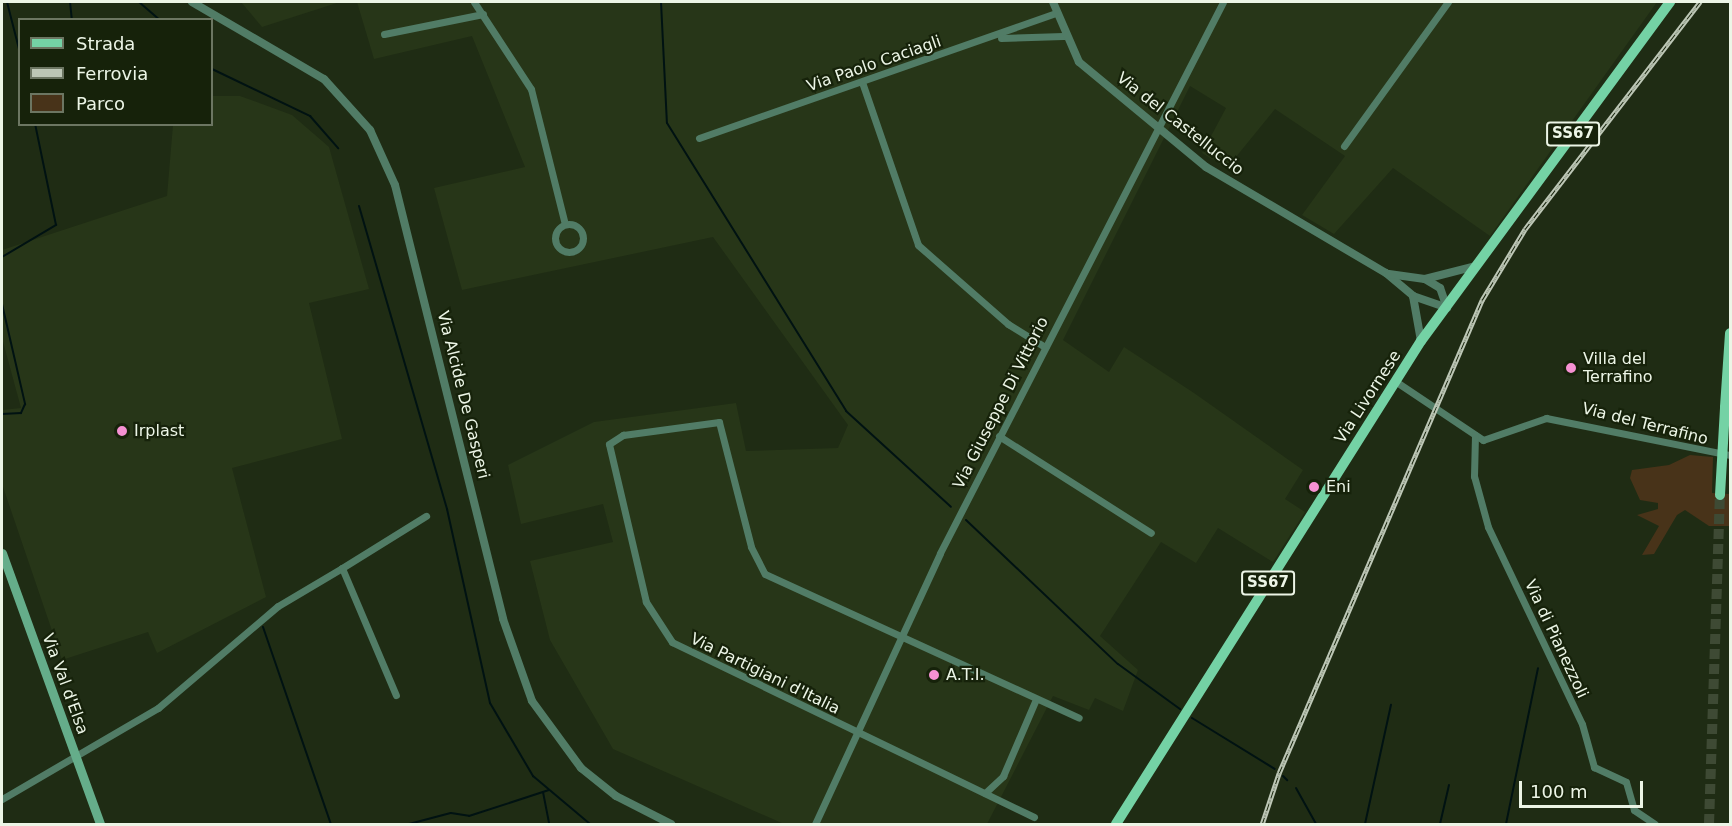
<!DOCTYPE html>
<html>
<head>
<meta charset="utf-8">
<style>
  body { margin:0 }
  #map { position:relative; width:1732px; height:826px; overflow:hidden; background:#1f2c14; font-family:"DejaVu Sans",sans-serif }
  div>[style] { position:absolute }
  .built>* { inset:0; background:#273618 }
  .green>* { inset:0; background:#483319 }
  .stream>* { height:2px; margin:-1px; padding:0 1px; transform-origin:1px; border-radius:1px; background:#001212 }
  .primary-tunnel>* { height:10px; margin-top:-5px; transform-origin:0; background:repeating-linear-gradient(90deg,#3e4a34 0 10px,transparent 0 15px) }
  .minor>* { height:7px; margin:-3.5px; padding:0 3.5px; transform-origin:3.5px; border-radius:3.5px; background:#517c66 }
  .minor>.ring { margin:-3.5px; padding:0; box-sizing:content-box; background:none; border:7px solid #517c66; border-radius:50% }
  .tertiary>* { height:8px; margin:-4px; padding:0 4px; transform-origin:4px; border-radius:4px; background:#517c66 }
  .secondary>* { height:9px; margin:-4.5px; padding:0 4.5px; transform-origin:4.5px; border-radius:4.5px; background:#65ad8a }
  .primary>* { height:10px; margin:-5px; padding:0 5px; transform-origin:5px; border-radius:5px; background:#74d2a5 }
  .rail>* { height:4.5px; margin-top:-2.25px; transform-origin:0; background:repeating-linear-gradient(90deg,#16220a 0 7px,#bdc7b6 0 14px); box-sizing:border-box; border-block:2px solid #bdc7b6 }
  .primary-bridge>* { height:10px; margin:-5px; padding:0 5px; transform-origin:5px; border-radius:5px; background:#74d2a5 }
  .dots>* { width:16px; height:16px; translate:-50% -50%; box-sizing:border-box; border:3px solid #16220a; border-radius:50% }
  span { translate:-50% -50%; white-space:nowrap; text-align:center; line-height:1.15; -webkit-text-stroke:4.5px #16220a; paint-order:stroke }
  .shield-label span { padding:2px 4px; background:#16220a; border:2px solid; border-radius:4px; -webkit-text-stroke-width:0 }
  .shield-label { font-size:15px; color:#ecf5e6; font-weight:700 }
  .street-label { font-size:16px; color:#ecf5e6 }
  .poi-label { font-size:16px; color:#ecf5e6 }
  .left { translate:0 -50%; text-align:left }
  .frame { position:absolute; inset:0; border:3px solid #ecf5e6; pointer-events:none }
  .legend { position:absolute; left:18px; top:18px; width:195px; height:108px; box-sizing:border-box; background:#16220a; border:2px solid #6c7662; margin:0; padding:8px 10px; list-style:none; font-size:18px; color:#ecf5e6 }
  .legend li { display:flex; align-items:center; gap:12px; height:30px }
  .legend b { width:30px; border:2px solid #6c7662 }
  .scale { position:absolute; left:1519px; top:781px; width:124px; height:27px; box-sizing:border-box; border:3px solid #ecf5e6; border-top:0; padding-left:8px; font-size:18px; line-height:21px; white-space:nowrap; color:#ecf5e6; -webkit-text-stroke:4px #16220a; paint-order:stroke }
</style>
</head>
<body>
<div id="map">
  <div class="built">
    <i style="clip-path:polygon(241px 2px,340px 2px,262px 27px)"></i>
    <i style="clip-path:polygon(357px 2px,1657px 2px,1490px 236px,1393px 168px,1334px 234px,1302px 215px,1345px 156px,1275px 109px,1227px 168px,1202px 153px,1226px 108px,1190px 86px,1063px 340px,1109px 372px,1124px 347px,1194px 393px,1303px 470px,1285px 499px,1305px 512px,1273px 562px,1218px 528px,1196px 563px,1161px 542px,1100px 636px,1138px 670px,1123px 711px,1095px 698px,1089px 710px,1053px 696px,987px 824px,784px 824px,613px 749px,550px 640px,530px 561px,613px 542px,603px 504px,521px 524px,508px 465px,594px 422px,736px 403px,746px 451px,838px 448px,848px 425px,713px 237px,462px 290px,434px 188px,525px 167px,472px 36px,374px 59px)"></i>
    <i style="clip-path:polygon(212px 96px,240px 96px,292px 115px,329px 147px,369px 289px,309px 303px,342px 439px,232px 468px,266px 597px,157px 653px,148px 632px,62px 660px,2px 484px,2px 410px,21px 408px,2px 338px,2px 250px,167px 196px,173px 125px,212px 124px)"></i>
  </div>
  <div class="green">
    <i style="clip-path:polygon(1690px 455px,1713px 457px,1712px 493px,1730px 494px,1730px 526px,1709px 526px,1685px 510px,1677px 515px,1654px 554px,1642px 555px,1659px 526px,1637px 515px,1658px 509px,1658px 503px,1640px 500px,1630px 478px,1632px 470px,1669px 465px)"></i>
  </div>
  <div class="stream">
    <i style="left:7px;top:2px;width:53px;rotate:75.7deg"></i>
    <i style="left:70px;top:2px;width:18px;rotate:84deg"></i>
    <i style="left:139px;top:2px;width:28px;rotate:41deg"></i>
    <i style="left:661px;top:2px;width:121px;rotate:87.2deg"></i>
    <i style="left:667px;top:123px;width:339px;rotate:58.1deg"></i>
    <i style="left:846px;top:411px;width:142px;rotate:42.4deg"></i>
    <i style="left:212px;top:69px;width:109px;rotate:25.6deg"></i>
    <i style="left:310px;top:116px;width:43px;rotate:48.8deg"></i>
    <i style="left:359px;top:206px;width:316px;rotate:73.8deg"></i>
    <i style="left:447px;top:509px;width:199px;rotate:77.5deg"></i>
    <i style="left:490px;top:703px;width:85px;rotate:59.5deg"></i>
    <i style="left:533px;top:776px;width:75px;rotate:40.1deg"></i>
    <i style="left:2px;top:257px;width:63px;rotate:-30.7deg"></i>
    <i style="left:56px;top:225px;width:103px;rotate:-101.7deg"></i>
    <i style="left:2px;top:304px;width:103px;rotate:77deg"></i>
    <i style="left:25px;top:404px;width:10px;rotate:114deg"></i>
    <i style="left:21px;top:413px;width:19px;rotate:177deg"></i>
    <i style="left:966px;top:520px;width:209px;rotate:43.5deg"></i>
    <i style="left:1118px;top:664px;width:77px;rotate:36deg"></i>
    <i style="left:263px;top:627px;width:208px;rotate:71deg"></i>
    <i style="left:1192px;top:718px;width:97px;rotate:31.6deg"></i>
    <i style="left:1283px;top:776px;width:6px;rotate:45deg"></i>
    <i style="left:1296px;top:788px;width:41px;rotate:60.9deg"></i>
    <i style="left:543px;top:792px;width:33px;rotate:79deg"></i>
    <i style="left:409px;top:824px;width:43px;rotate:-14.7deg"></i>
    <i style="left:451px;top:813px;width:18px;rotate:9deg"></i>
    <i style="left:469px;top:816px;width:84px;rotate:-18deg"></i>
    <i style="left:1365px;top:824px;width:122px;rotate:-77.7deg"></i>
    <i style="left:1440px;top:824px;width:40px;rotate:-77deg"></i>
    <i style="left:1506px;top:824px;width:159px;rotate:-78.4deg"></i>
  </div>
  <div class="primary-tunnel">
    <i style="left:1709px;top:824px;width:329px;rotate:-88.1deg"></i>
  </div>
  <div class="minor">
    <i style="left:474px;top:2px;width:104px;rotate:56.8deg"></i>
    <i style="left:531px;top:89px;width:139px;rotate:75.9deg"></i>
    <i style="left:384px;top:34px;width:101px;rotate:-11.4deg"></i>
    <i style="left:1001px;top:38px;width:62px;rotate:-1.8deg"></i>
    <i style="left:862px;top:82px;width:172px;rotate:71deg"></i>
    <i style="left:918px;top:245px;width:120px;rotate:41.3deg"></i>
    <i style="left:1008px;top:324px;width:44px;rotate:31.9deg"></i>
    <i style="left:699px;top:138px;width:378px;rotate:-19.3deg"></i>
    <i style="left:1344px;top:146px;width:178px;rotate:-54.2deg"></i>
    <i class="ring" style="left:555px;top:224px;width:21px;height:21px"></i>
    <i style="left:1395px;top:381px;width:106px;rotate:33.8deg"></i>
    <i style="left:1483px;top:440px;width:67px;rotate:-19.2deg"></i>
    <i style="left:1546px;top:418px;width:188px;rotate:11.4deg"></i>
    <i style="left:1475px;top:435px;width:41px;rotate:91.4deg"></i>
    <i style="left:1474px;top:476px;width:53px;rotate:74.6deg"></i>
    <i style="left:1488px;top:527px;width:218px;rotate:64.5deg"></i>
    <i style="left:1582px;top:724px;width:45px;rotate:74.4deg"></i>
    <i style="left:1594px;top:767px;width:35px;rotate:25deg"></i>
    <i style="left:1626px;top:782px;width:29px;rotate:74deg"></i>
    <i style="left:1634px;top:810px;width:25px;rotate:34deg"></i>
    <i style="left:999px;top:436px;width:180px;rotate:32.5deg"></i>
    <i style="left:342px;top:568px;width:99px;rotate:-31.8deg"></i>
    <i style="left:985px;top:793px;width:25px;rotate:-43deg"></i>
    <i style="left:1003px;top:776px;width:84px;rotate:-66.8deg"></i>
    <i style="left:2px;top:799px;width:181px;rotate:-30.3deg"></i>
    <i style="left:158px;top:708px;width:157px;rotate:-40.4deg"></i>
    <i style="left:278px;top:606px;width:74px;rotate:-30.7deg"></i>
    <i style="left:342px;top:568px;width:138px;rotate:67deg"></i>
    <i style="left:1034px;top:817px;width:402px;rotate:-154.2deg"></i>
    <i style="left:672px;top:642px;width:48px;rotate:-123deg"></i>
    <i style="left:646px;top:602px;width:162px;rotate:-103.2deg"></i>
    <i style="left:609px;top:444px;width:17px;rotate:-33deg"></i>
    <i style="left:623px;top:435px;width:97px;rotate:-7.7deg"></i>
    <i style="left:719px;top:422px;width:129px;rotate:75.6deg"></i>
    <i style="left:751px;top:547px;width:30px;rotate:63deg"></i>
    <i style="left:765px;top:574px;width:345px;rotate:24.6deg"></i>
    <i style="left:815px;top:824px;width:298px;rotate:-65.2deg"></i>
    <i style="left:940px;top:553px;width:619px;rotate:-62.81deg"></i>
  </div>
  <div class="tertiary">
    <i style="left:192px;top:2px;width:153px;rotate:30.3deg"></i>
    <i style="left:324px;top:79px;width:69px;rotate:48deg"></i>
    <i style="left:370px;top:130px;width:60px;rotate:65.6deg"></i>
    <i style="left:395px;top:185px;width:447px;rotate:76deg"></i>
    <i style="left:503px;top:619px;width:87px;rotate:70.5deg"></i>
    <i style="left:532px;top:701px;width:83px;rotate:53.8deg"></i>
    <i style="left:581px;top:768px;width:45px;rotate:38.7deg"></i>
    <i style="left:616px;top:796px;width:62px;rotate:27deg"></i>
    <i style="left:1053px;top:2px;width:65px;rotate:66.6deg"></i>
    <i style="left:1079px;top:62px;width:165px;rotate:39.6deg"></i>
    <i style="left:1206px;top:167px;width:209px;rotate:30.5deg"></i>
    <i style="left:1386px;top:273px;width:35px;rotate:40deg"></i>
    <i style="left:1413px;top:296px;width:36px;rotate:19deg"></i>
    <i style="left:1447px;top:308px;width:21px;rotate:-109deg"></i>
    <i style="left:1440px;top:288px;width:17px;rotate:-149deg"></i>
    <i style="left:1389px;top:274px;width:36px;rotate:8deg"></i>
    <i style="left:1425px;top:279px;width:53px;rotate:-14.3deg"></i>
    <i style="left:1413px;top:296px;width:46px;rotate:79.9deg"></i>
  </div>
  <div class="secondary">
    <i style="left:2px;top:553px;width:288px;rotate:70.1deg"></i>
  </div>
  <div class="primary">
    <i style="left:1725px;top:407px;width:74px;rotate:-86.1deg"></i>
    <i style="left:1116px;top:824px;width:571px;rotate:-57.73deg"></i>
    <i style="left:1421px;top:341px;width:421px;rotate:-53.7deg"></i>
  </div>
  <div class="rail">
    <i style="left:1262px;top:824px;width:54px;rotate:-71.6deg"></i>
    <i style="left:1279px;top:773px;width:515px;rotate:-66.77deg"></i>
    <i style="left:1482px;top:300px;width:83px;rotate:-58.8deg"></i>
    <i style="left:1525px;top:229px;width:287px;rotate:-52.4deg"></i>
  </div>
  <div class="primary-bridge">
    <i style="left:1720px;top:495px;width:88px;rotate:-86.7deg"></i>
  </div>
  <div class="dots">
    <i style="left:1571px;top:368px;background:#f591d2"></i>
    <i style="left:122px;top:431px;background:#f591d2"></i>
    <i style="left:1314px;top:487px;background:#f591d2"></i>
    <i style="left:934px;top:675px;background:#f591d2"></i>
  </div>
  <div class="shield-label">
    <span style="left:1573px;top:134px">SS67</span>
    <span style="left:1268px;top:583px">SS67</span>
  </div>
  <div class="street-label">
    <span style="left:874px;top:64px;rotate:-19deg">Via Paolo Caciagli</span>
    <span style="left:1180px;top:124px;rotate:38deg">Via del Castelluccio</span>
    <span style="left:463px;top:395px;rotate:76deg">Via Alcide De Gasperi</span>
    <span style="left:1368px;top:397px;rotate:-57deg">Via Livornese</span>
    <span style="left:1001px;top:403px;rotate:-63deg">Via Giuseppe Di Vittorio</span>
    <span style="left:1645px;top:424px;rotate:14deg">Via del Terrafino</span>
    <span style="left:1556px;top:639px;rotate:65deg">Via di Pianezzoli</span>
    <span style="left:765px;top:674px;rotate:26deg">Via Partigiani d'Italia</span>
    <span style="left:65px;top:684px;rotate:70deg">Via Val d'Elsa</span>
  </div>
  <div class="poi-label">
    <span class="left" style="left:1583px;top:368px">Villa del<br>Terrafino</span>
    <span class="left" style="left:134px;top:431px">Irplast</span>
    <span class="left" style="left:1326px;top:487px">Eni</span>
    <span class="left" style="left:946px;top:675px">A.T.I.</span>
  </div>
  <div class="frame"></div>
  <ul class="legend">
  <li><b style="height:8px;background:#74d2a5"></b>Strada</li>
  <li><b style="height:8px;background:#bdc7b6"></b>Ferrovia</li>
  <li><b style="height:16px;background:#483319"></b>Parco</li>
  </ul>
  <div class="scale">100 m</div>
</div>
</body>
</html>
